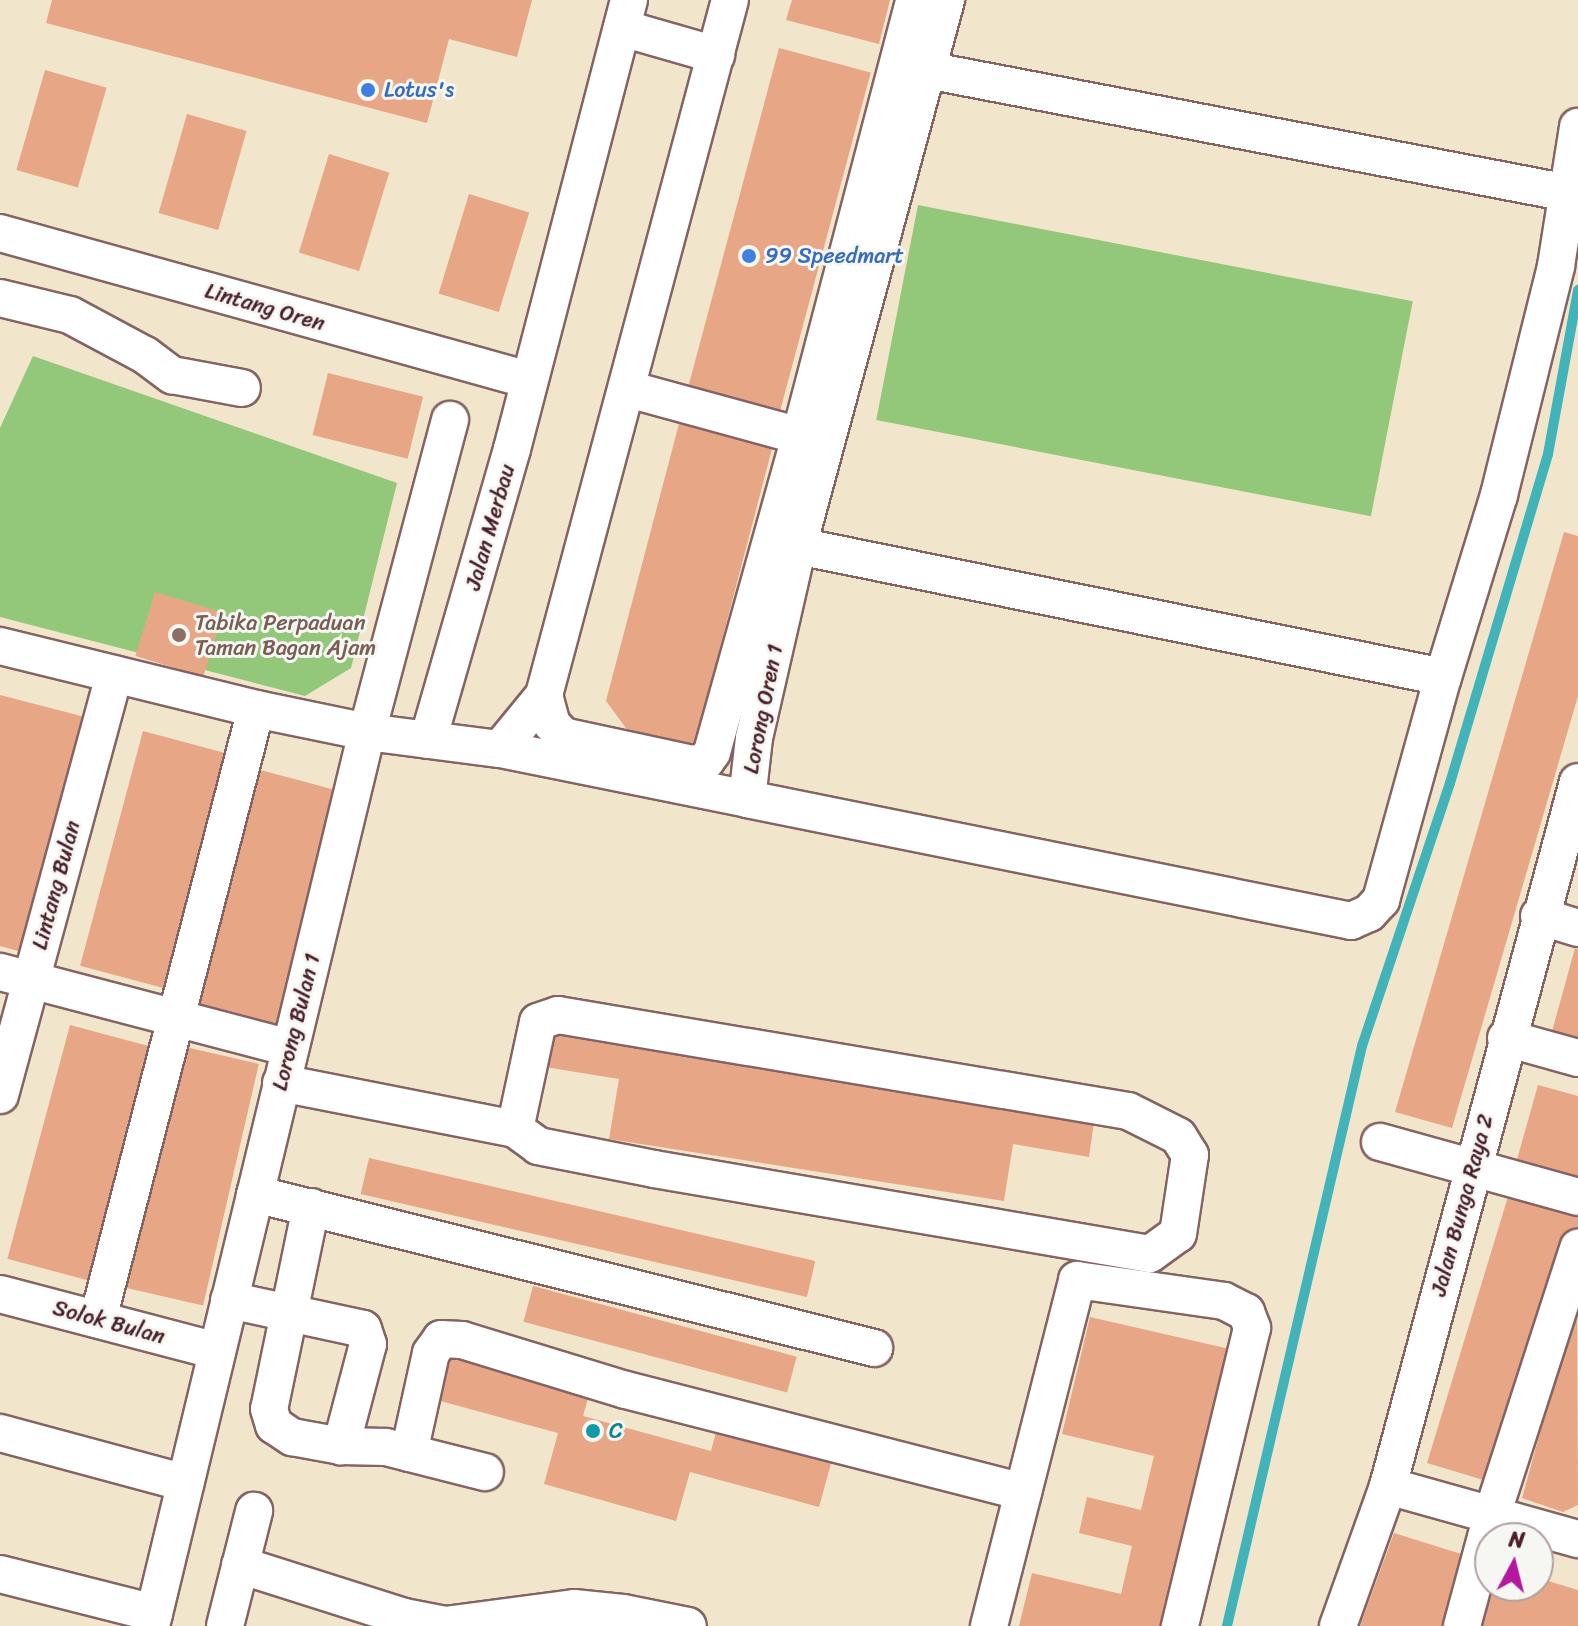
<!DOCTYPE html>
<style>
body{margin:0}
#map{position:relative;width:1578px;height:1626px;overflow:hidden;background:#f1e5cc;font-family:Sriracha,sans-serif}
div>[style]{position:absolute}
.green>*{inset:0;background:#93c87a;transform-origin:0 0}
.stream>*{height:10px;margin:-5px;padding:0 5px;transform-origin:5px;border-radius:5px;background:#42b3b9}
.building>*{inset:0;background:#e7a786;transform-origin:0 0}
.roads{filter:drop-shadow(2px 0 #846463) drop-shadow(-2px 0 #846463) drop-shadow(0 2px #846463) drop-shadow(0 -2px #846463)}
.minor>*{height:36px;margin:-18px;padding:0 18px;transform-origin:18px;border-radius:18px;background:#fff}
.dots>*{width:22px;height:22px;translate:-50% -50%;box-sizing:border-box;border:4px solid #f6f6f2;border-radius:50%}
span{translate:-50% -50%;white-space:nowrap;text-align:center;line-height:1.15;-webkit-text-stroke:6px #f6f6f2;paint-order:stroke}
.shop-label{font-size:22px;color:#366cbe}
.left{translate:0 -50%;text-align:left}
.street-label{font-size:22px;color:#4a1f2b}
.education-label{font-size:22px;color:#785e54}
.culture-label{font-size:22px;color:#0d838f}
.north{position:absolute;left:1474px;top:1522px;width:80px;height:80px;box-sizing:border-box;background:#f6f6f2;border:2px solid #b1a0a2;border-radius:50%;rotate:7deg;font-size:22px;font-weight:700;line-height:32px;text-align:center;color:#4a1f2b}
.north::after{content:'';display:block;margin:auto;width:28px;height:36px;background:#b5179e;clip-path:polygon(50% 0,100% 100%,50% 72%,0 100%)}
</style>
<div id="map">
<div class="green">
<div style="left:918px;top:205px;width:504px;height:219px;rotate:11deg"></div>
<div style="clip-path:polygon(33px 356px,397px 483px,351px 668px,305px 696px,0 617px,0 428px)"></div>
</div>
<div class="stream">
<div style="left:1227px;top:1626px;width:596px;rotate:-76.9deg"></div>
<div style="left:1362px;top:1046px;width:277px;rotate:-71.5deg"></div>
<div style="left:1450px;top:783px;width:343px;rotate:-73.4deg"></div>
<div style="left:1548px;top:454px;width:167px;rotate:-79.6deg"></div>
</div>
<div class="building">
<div style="clip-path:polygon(52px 0,532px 0,517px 57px,449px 39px,427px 123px,46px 23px)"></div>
<div style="clip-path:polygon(792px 0,890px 0,879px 44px,786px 20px)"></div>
<div style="left:779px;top:48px;width:95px;height:352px;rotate:15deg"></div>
<div style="left:45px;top:70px;width:64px;height:104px;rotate:16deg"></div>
<div style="left:187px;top:114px;width:62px;height:103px;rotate:16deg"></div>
<div style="left:329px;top:154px;width:63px;height:103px;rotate:17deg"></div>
<div style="left:469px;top:194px;width:63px;height:104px;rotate:17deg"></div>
<div style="left:328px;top:373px;width:98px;height:64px;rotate:14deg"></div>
<div style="clip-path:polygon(681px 416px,774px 441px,693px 751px,631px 735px,606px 701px)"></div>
<div style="clip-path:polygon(1564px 532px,1578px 536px,1578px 696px,1452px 1128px,1395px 1112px)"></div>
<div style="left:155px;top:592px;width:71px;height:67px;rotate:17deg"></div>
<div style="clip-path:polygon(0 695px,85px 717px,22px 952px,0 946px)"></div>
<div style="left:143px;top:731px;width:91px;height:243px;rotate:15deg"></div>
<div style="left:253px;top:768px;width:92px;height:242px;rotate:15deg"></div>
<div style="clip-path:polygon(1575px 948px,1578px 949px,1578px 1043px,1551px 1035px)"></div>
<div style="left:70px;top:1025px;width:91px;height:242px;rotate:15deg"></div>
<div style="clip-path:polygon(551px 1029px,1095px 1115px,1089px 1157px,1013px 1144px,1004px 1201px,609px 1139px,619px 1079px,545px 1067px)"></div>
<div style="left:177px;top:1045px;width:84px;height:248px;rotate:13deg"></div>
<div style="clip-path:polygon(1538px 1085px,1578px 1096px,1578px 1181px,1516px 1163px)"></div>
<div style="left:369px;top:1158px;width:458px;height:37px;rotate:13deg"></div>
<div style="clip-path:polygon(1510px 1190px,1578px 1211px,1578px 1228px,1500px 1485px,1427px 1463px)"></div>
<div style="left:533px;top:1286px;width:273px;height:37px;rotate:15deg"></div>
<div style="clip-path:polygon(1577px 1299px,1578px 1505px,1563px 1512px,1522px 1498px)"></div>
<div style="clip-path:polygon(1090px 1317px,1234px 1350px,1168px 1626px,1019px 1626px,1032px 1573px,1121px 1594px,1132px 1546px,1079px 1533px,1087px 1497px,1141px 1510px,1154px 1456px,1062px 1434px)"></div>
<div style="clip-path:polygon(447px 1345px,592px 1385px,583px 1416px,711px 1451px,717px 1428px,832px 1460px,819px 1507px,690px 1472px,676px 1521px,544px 1484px,558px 1433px,433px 1399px)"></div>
<div style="clip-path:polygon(1394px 1533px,1490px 1563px,1490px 1586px,1538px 1586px,1538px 1578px,1578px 1590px,1578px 1626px,1360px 1626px)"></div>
</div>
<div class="roads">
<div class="minor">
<div style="left:946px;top:0;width:566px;rotate:105.17deg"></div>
<div style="left:798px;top:546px;width:197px;rotate:102.9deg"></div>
<div style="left:754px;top:738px;width:61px;rotate:96.5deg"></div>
<div style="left:747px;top:799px;width:616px;rotate:11.42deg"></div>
<div style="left:1351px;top:921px;width:20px;rotate:-24deg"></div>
<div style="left:1369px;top:913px;width:18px;rotate:-47deg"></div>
<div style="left:1381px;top:900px;width:231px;rotate:-74.5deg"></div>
<div style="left:1443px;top:677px;width:190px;rotate:-72.9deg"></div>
<div style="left:1499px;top:495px;width:236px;rotate:-76deg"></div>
<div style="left:1556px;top:266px;width:141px;rotate:-81deg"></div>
<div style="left:622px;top:28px;width:98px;rotate:16deg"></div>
<div style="left:927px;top:70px;width:653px;rotate:10.86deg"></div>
<div style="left:0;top:233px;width:549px;rotate:15.53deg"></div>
<div style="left:0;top:298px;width:72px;rotate:13.7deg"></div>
<div style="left:70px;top:315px;width:85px;rotate:28.1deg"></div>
<div style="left:145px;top:355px;width:34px;rotate:37deg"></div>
<div style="left:172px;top:375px;width:71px;rotate:10.5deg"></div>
<div style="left:628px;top:389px;width:178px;rotate:15.3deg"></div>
<div style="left:798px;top:546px;width:658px;rotate:11.48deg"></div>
<div style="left:0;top:646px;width:264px;rotate:13.8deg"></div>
<div style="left:256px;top:709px;width:113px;rotate:11.7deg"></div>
<div style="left:367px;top:732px;width:134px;rotate:7.3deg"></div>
<div style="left:500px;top:749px;width:252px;rotate:11.4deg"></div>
<div style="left:544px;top:695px;width:30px;rotate:75deg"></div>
<div style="left:552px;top:724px;width:16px;rotate:47deg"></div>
<div style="left:563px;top:736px;width:133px;rotate:12.2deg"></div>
<div style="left:693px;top:764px;width:13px;rotate:-13deg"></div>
<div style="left:706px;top:761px;width:11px;rotate:-56deg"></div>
<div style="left:712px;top:752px;width:328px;rotate:-74.4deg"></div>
<div style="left:800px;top:436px;width:451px;rotate:-75.3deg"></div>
<div style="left:428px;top:740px;width:303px;rotate:-73.9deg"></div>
<div style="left:512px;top:449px;width:464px;rotate:-75.4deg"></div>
<div style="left:500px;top:749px;width:70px;rotate:-50.8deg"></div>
<div style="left:544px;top:695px;width:719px;rotate:-75.02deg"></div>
<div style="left:1539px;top:916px;width:41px;rotate:17.1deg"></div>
<div style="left:0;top:972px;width:300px;rotate:14.7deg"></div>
<div style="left:1506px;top:1038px;width:75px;rotate:15.5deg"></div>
<div style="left:281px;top:1083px;width:238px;rotate:11.1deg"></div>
<div style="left:515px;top:1129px;width:29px;rotate:36deg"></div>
<div style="left:538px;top:1146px;width:118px;rotate:11.2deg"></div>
<div style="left:654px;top:1169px;width:503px;rotate:9.72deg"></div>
<div style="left:1150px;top:1254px;width:34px;rotate:-36deg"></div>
<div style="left:1178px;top:1234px;width:80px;rotate:-81.4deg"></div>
<div style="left:1190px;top:1155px;width:22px;rotate:-122deg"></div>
<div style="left:1178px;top:1136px;width:56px;rotate:-153.4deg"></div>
<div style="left:1128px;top:1111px;width:578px;rotate:-170.44deg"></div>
<div style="left:558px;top:1015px;width:21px;rotate:161deg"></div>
<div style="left:538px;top:1022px;width:109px;rotate:102.1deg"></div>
<div style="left:0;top:1095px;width:436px;rotate:-74.8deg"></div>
<div style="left:1380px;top:1142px;width:205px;rotate:15.5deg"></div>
<div style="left:255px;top:1194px;width:638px;rotate:13.97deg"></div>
<div style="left:311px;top:1207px;width:206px;rotate:101.7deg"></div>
<div style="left:269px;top:1409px;width:17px;rotate:73deg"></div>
<div style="left:274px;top:1425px;width:22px;rotate:34deg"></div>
<div style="left:292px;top:1437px;width:50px;rotate:10.4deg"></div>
<div style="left:341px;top:1446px;width:45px;rotate:1.3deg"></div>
<div style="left:386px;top:1447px;width:102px;rotate:14.2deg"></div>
<div style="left:0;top:1294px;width:224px;rotate:14.7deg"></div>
<div style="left:229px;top:1300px;width:137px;rotate:12.2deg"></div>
<div style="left:363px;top:1329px;width:16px;rotate:72deg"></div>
<div style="left:368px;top:1344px;width:106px;rotate:104.8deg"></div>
<div style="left:98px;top:1319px;width:630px;rotate:-75.48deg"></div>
<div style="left:0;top:1433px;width:192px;rotate:15.1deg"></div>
<div style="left:409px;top:1453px;width:102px;rotate:-77.6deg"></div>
<div style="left:431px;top:1353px;width:17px;rotate:-54deg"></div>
<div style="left:441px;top:1339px;width:21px;rotate:3deg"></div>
<div style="left:462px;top:1340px;width:171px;rotate:17deg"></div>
<div style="left:626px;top:1390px;width:410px;rotate:14.4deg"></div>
<div style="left:1388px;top:1486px;width:197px;rotate:15.6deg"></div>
<div style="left:240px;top:1565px;width:172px;rotate:17.6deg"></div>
<div style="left:404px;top:1617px;width:42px;rotate:11deg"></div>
<div style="left:445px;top:1625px;width:130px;rotate:-7.5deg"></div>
<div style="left:574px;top:1608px;width:49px;rotate:5.8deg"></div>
<div style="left:623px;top:1613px;width:66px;rotate:11.3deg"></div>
<div style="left:0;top:1574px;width:159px;rotate:14.2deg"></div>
<div style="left:151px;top:1626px;width:920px;rotate:-76.42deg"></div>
<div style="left:367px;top:732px;width:323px;rotate:-75.1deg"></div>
<div style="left:225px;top:1626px;width:119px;rotate:-75.8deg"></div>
<div style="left:989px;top:1626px;width:357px;rotate:-75.7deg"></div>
<div style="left:1077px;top:1280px;width:148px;rotate:8.1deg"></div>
<div style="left:1224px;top:1301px;width:25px;rotate:27deg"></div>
<div style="left:1246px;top:1312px;width:17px;rotate:69deg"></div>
<div style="left:1252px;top:1328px;width:307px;rotate:103.6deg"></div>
<div style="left:1338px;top:1626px;width:149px;rotate:-70.3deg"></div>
<div style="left:1388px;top:1486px;width:729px;rotate:-74.9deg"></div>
<div style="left:1462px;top:1626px;width:115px;rotate:-74.9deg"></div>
<div style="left:1492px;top:1515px;width:281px;rotate:-72.1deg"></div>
</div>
</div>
<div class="dots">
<div style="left:368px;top:90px;background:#3f7fe0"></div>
<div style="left:749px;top:256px;background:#3f7fe0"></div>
<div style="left:179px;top:635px;background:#8d6e63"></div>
<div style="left:593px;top:1431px;background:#0f9aa8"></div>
</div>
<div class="shop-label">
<span class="left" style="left:384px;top:90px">Lotus's</span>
<span class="left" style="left:765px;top:256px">99 Speedmart</span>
</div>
<div class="street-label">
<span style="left:265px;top:307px;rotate:16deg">Lintang Oren</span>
<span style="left:490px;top:527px;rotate:-74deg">Jalan Merbau</span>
<span style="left:763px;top:709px;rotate:-79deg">Lorong Oren 1</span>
<span style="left:56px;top:885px;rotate:-75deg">Lintang Bulan</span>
<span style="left:296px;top:1022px;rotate:-76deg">Lorong Bulan 1</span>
<span style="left:1462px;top:1205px;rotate:-75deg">Jalan Bunga Raya 2</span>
<span style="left:109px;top:1322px;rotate:15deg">Solok Bulan</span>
</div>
<div class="education-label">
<span class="left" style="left:195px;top:635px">Tabika Perpaduan<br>Taman Bagan Ajam</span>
</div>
<div class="culture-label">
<span class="left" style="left:609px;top:1431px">C</span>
</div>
<div class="north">N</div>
</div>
